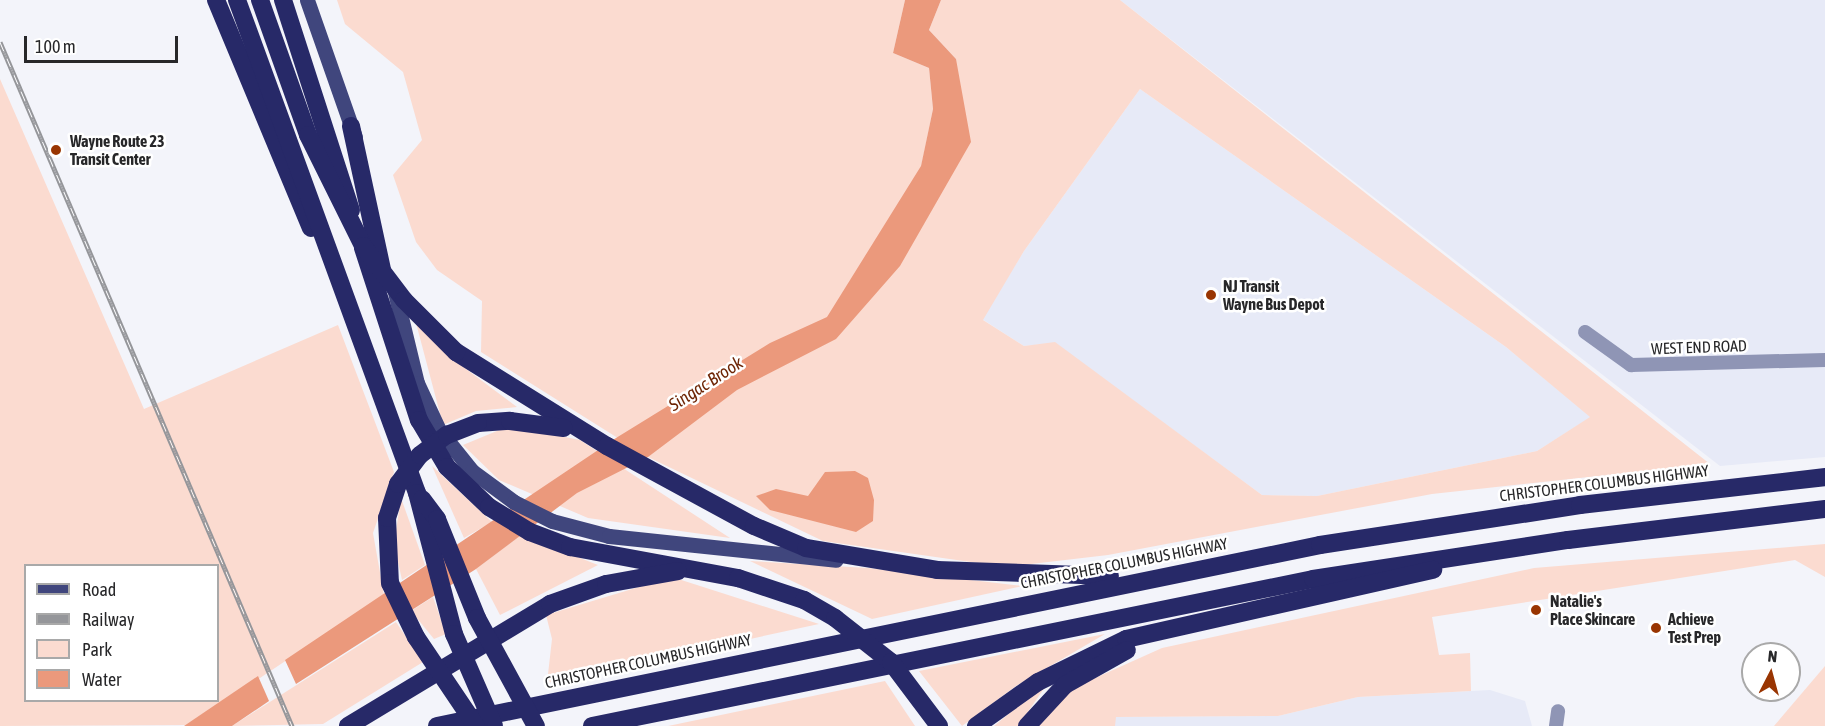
<!DOCTYPE html>
<style>
body{margin:0}
#map{position:relative;width:1825px;height:726px;overflow:hidden;background:#f3f4fa;font-family:"Asap Condensed",sans-serif}
div>[style]{position:absolute}
.built>*{inset:0;background:#e7eaf7}
.green>*{inset:0;background:#fbdbd0}
.water>*{inset:0;background:#eb997c}
.minor>*{height:14px;margin:-7px;padding:0 7px;transform-origin:7px;border-radius:7px;background:#8f95b5}
.major>*{height:15px;margin:-7.5px;padding:0 7.5px;transform-origin:7.5px;border-radius:7.5px;background:#40467d}
.highway>*{height:18px;margin:-9px;padding:0 9px;transform-origin:9px;border-radius:9px;background:#272968}
.rail>*{height:5px;margin-top:-2.5px;transform-origin:0;background:repeating-linear-gradient(90deg,#fff 0 9px,#95969a 0 18px);box-sizing:border-box;border-block:2px solid #95969a}
.highway-bridge>*{height:18px;margin:-9px;padding:0 9px;transform-origin:9px;border-radius:9px;background:#272968}
.dots>*{width:16px;height:16px;translate:-50% -50%;box-sizing:border-box;border:3px solid #fff;border-radius:50%}
span{translate:-50% -50%;white-space:nowrap;text-align:center;line-height:1.15;-webkit-text-stroke:5px #fff;paint-order:stroke}
.poi-label{font-size:16px;color:#272729;font-weight:700}
.left{translate:0 -50%;text-align:left}
.street-label{font-size:16px;color:#272729}
.water-label{font-size:18px;color:#6e2606;font-style:italic}
.legend{position:absolute;left:24px;top:564px;width:195px;height:138px;box-sizing:border-box;background:#fff;border:2px solid #a9a9a9;margin:0;padding:8px 10px;list-style:none;font-size:18px;color:#272729}
.legend li{display:flex;align-items:center;gap:12px;height:30px}
.legend b{width:30px;border:2px solid #a9a9a9}
.north{position:absolute;left:1741px;top:642px;width:60px;height:60px;box-sizing:border-box;background:#fff;border:2px solid #a9a9a9;border-radius:50%;rotate:6deg;font-size:16px;font-weight:700;line-height:24px;text-align:center;color:#272729}
.north::after{content:'';display:block;margin:auto;width:21px;height:27px;background:#993502;clip-path:polygon(50% 0,100% 100%,50% 72%,0 100%)}
.scale{position:absolute;left:24px;top:36px;width:154px;height:27px;box-sizing:border-box;border:3px solid #272729;border-top:0;padding-left:8px;font-size:18px;line-height:21px;white-space:nowrap;color:#272729;-webkit-text-stroke:4px #fff;paint-order:stroke}
</style>
<div id="map">
<div class="built">
<div style="clip-path:polygon(1120px 0,1825px 0,1825px 457px,1720px 466px)"></div>
<div style="clip-path:polygon(1140px 89px,1506px 347px,1591px 417px,1537px 451px,1317px 496px,1262px 495px,1055px 343px,1024px 346px,982px 319px,1024px 251px)"></div>
<div style="clip-path:polygon(1490px 690px,1525px 701px,1532px 726px,1115px 726px,1115px 717px,1278px 716px,1358px 697px)"></div>
</div>
<div class="green">
<div style="clip-path:polygon(evenodd,337px 0,905px 0,893px 53px,929px 68px,933px 109px,901px 264px,956px 59px,929px 30px,941px 0,1120px 0,1710px 464px,1432px 494px,1108px 555px,1006px 567px,823px 541px,648px 457px,481px 352px,482px 301px,437px 270px,416px 242px,393px 175px,422px 140px,403px 72px,345px 24px,337px 0,1140px 89px,1506px 347px,1590px 417px,1537px 451px,1317px 496px,1262px 495px,1055px 342px,1024px 346px,983px 320px,1024px 251px,1140px 89px)"></div>
<div style="clip-path:polygon(evenodd,0 79px,144px 409px,338px 325px,394px 472px,373px 533px,384px 595px,190px 725px,0 726px,0 79px,26px 566px,218px 566px,218px 700px,26px 700px,26px 566px)"></div>
<div style="clip-path:polygon(416px 323px,466px 369px,517px 407px,476px 411px,443px 425px)"></div>
<div style="clip-path:polygon(509px 426px,580px 440px,730px 538px,588px 518px,499px 480px,463px 445px)"></div>
<div style="clip-path:polygon(432px 466px,492px 522px,464px 538px)"></div>
<div style="clip-path:polygon(401px 498px,425px 565px,402px 580px,394px 544px)"></div>
<div style="clip-path:polygon(521px 535px,598px 565px,500px 615px,476px 569px)"></div>
<div style="clip-path:polygon(1825px 544px,1825px 577px,1795px 560px,1432px 617px,1439px 655px,1470px 653px,1471px 691px,1358px 697px,1278px 716px,1116px 717px,1115px 726px,1037px 726px,1064px 692px,1162px 648px,1534px 568px)"></div>
<div style="clip-path:polygon(750px 561px,868px 568px,1023px 586px,872px 619px)"></div>
<div style="clip-path:polygon(672px 577px,819px 624px,547px 683px,552px 639px,546px 615px)"></div>
<div style="clip-path:polygon(433px 597px,446px 634px,434px 639px,411px 611px)"></div>
<div style="clip-path:polygon(396px 622px,423px 662px,323px 724px,232px 726px)"></div>
<div style="clip-path:polygon(1105px 634px,1016px 686px,962px 726px,919px 671px)"></div>
<div style="clip-path:polygon(1825px 666px,1825px 726px,1774px 726px)"></div>
<div style="clip-path:polygon(1050px 680px,1018px 726px,994px 726px)"></div>
<div style="clip-path:polygon(885px 681px,915px 726px,668px 726px)"></div>
</div>
<div class="water">
<div style="clip-path:polygon(905px 0,941px 0,929px 30px,956px 59px,971px 142px,900px 266px,836px 339px,737px 390px,648px 457px,577px 493px,476px 569px,296px 684px,285px 660px,616px 438px,770px 343px,827px 317px,921px 166px,933px 109px,929px 68px,893px 53px)"></div>
<div style="clip-path:polygon(855px 471px,868px 478px,874px 500px,873px 521px,856px 532px,770px 510px,756px 496px,776px 489px,808px 496px,825px 472px)"></div>
<div style="clip-path:polygon(258px 676px,269px 701px,232px 726px,184px 726px)"></div>
</div>
<div class="minor">
<div style="left:1585px;top:332px;width:57px;rotate:35.7deg"></div>
<div style="left:1631px;top:365px;width:194px;rotate:-1.5deg"></div>
<div style="left:1556px;top:726px;width:15px;rotate:-82deg"></div>
</div>
<div class="major">
<div style="left:307px;top:0;width:145px;rotate:70.7deg"></div>
<div style="left:394px;top:288px;width:98px;rotate:76.4deg"></div>
<div style="left:417px;top:383px;width:52px;rotate:64.9deg"></div>
<div style="left:439px;top:430px;width:53px;rotate:51.2deg"></div>
<div style="left:472px;top:471px;width:52px;rotate:36.4deg"></div>
<div style="left:514px;top:502px;width:42px;rotate:26.6deg"></div>
<div style="left:552px;top:521px;width:59px;rotate:14.7deg"></div>
<div style="left:609px;top:536px;width:228px;rotate:6deg"></div>
</div>
<div class="highway">
<div style="left:216px;top:0;width:247px;rotate:67.4deg"></div>
<div style="left:237px;top:0;width:525px;rotate:69.94deg"></div>
<div style="left:417px;top:493px;width:146px;rotate:75.3deg"></div>
<div style="left:260px;top:0;width:143px;rotate:70.4deg"></div>
<div style="left:283px;top:0;width:221px;rotate:72.1deg"></div>
<div style="left:351px;top:126px;width:151px;rotate:77.8deg"></div>
<div style="left:363px;top:248px;width:181px;rotate:72deg"></div>
<div style="left:419px;top:420px;width:55px;rotate:59.2deg"></div>
<div style="left:447px;top:467px;width:58px;rotate:43.6deg"></div>
<div style="left:489px;top:507px;width:48px;rotate:31.4deg"></div>
<div style="left:530px;top:532px;width:43px;rotate:20.6deg"></div>
<div style="left:570px;top:547px;width:171px;rotate:10.5deg"></div>
<div style="left:738px;top:578px;width:70px;rotate:18.4deg"></div>
<div style="left:804px;top:600px;width:36px;rotate:30deg"></div>
<div style="left:456px;top:352px;width:178px;rotate:31.9deg"></div>
<div style="left:607px;top:446px;width:167px;rotate:28.6deg"></div>
<div style="left:754px;top:526px;width:56px;rotate:22.9deg"></div>
<div style="left:806px;top:548px;width:133px;rotate:9.5deg"></div>
<div style="left:937px;top:570px;width:173px;rotate:2deg"></div>
<div style="left:478px;top:423px;width:32px;rotate:-4deg"></div>
<div style="left:510px;top:421px;width:54px;rotate:7.4deg"></div>
<div style="left:422px;top:499px;width:25px;rotate:53deg"></div>
<div style="left:437px;top:519px;width:107px;rotate:68deg"></div>
<div style="left:387px;top:518px;width:65px;rotate:87.4deg"></div>
<div style="left:390px;top:583px;width:60px;rotate:64.3deg"></div>
<div style="left:348px;top:726px;width:236px;rotate:-31.1deg"></div>
<div style="left:550px;top:604px;width:59px;rotate:-19.7deg"></div>
<div style="left:606px;top:584px;width:73px;rotate:-10.2deg"></div>
<div style="left:437px;top:726px;width:901px;rotate:-11.58deg"></div>
<div style="left:1320px;top:545px;width:263px;rotate:-8.7deg"></div>
<div style="left:1580px;top:505px;width:247px;rotate:-6.5deg"></div>
<div style="left:592px;top:726px;width:736px;rotate:-11.52deg"></div>
<div style="left:1313px;top:579px;width:258px;rotate:-8.7deg"></div>
<div style="left:1568px;top:540px;width:259px;rotate:-6.9deg"></div>
<div style="left:976px;top:726px;width:76px;rotate:-35.4deg"></div>
<div style="left:1038px;top:682px;width:98px;rotate:-26deg"></div>
<div style="left:1126px;top:639px;width:315px;rotate:-12.7deg"></div>
<div style="left:1027px;top:726px;width:56px;rotate:-47.2deg"></div>
<div style="left:1065px;top:685px;width:71px;rotate:-29.4deg"></div>
</div>
<div class="rail">
<div style="left:0;top:42px;width:744px;rotate:66.88deg"></div>
</div>
<div class="highway-bridge">
<div style="left:308px;top:135px;width:124px;rotate:63.6deg"></div>
<div style="left:363px;top:246px;width:68px;rotate:52.8deg"></div>
<div style="left:404px;top:300px;width:74px;rotate:45deg"></div>
<div style="left:387px;top:518px;width:36px;rotate:-72deg"></div>
<div style="left:398px;top:484px;width:36px;rotate:-53deg"></div>
<div style="left:420px;top:455px;width:34px;rotate:-37deg"></div>
<div style="left:447px;top:435px;width:33px;rotate:-21deg"></div>
<div style="left:477px;top:618px;width:123px;rotate:61.4deg"></div>
<div style="left:835px;top:618px;width:71px;rotate:38.2deg"></div>
<div style="left:891px;top:662px;width:80px;rotate:53.1deg"></div>
<div style="left:454px;top:634px;width:100px;rotate:66.5deg"></div>
<div style="left:416px;top:637px;width:107px;rotate:56deg"></div>
</div>
<div class="dots">
<div style="left:56px;top:150px;background:#993502"></div>
<div style="left:1211px;top:295px;background:#993502"></div>
<div style="left:1536px;top:610px;background:#993502"></div>
<div style="left:1656px;top:628px;background:#993502"></div>
</div>
<div class="poi-label">
<span class="left" style="left:70px;top:150px">Wayne Route 23<br>Transit Center</span>
<span class="left" style="left:1223px;top:295px">NJ Transit<br>Wayne Bus Depot</span>
<span class="left" style="left:1550px;top:610px">Natalie's<br>Place Skincare</span>
<span class="left" style="left:1668px;top:628px">Achieve<br>Test Prep</span>
</div>
<div class="street-label">
<span style="left:1699px;top:347px;rotate:-2deg">WEST END ROAD</span>
<span style="left:1604px;top:483px;rotate:-7deg">CHRISTOPHER COLUMBUS HIGHWAY</span>
<span style="left:1124px;top:563px;rotate:-11deg">CHRISTOPHER COLUMBUS HIGHWAY</span>
<span style="left:648px;top:661px;rotate:-12deg">CHRISTOPHER COLUMBUS HIGHWAY</span>
</div>
<div class="water-label">
<span style="left:706px;top:384px;rotate:-33deg">Singac Brook</span>
</div>
<ul class="legend">
<li><b style="height:8px;background:#40467d"></b>Road</li>
<li><b style="height:8px;background:#95969a"></b>Railway</li>
<li><b style="height:16px;background:#fbdbd0"></b>Park</li>
<li><b style="height:16px;background:#eb997c"></b>Water</li>
</ul>
<div class="north">N</div>
<div class="scale">100 m</div>
</div>
